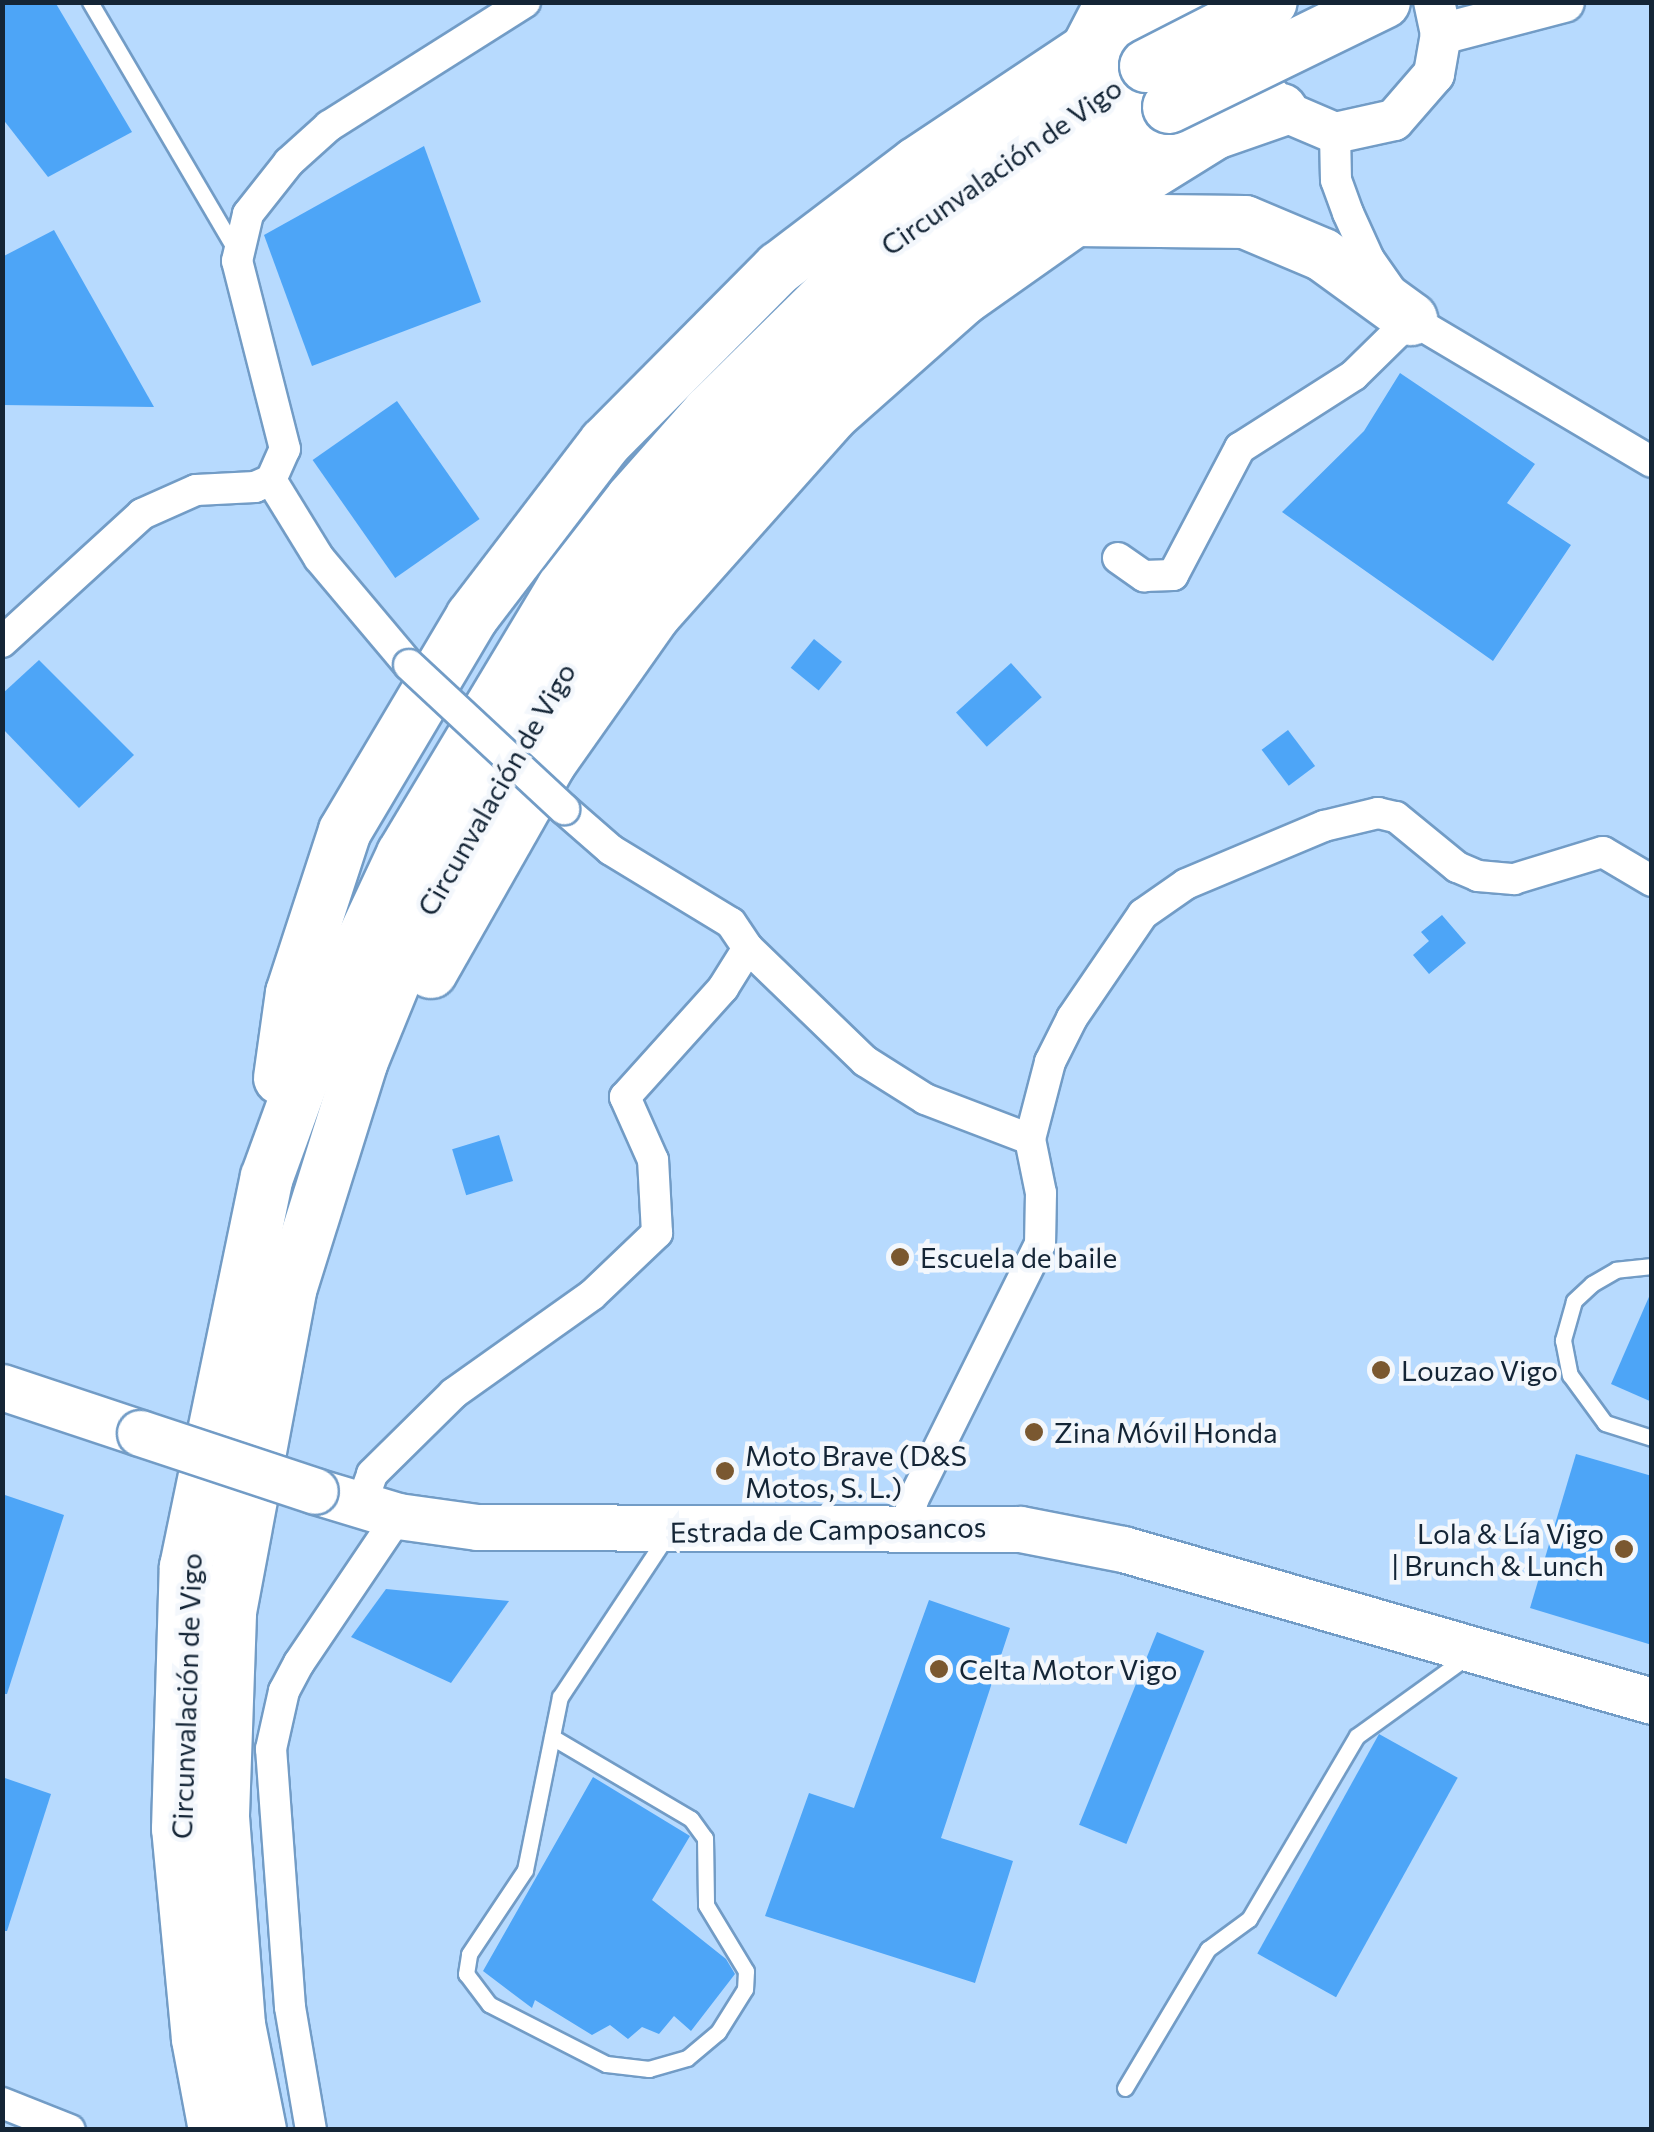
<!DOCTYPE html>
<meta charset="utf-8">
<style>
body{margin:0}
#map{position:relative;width:1654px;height:2132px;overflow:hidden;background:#b7dafe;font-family:Commissioner,sans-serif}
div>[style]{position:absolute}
.building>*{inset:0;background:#4da5f7;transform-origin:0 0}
.roads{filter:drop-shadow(2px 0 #729cc6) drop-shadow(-2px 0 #729cc6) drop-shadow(0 2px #729cc6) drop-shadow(0 -2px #729cc6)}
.lane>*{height:15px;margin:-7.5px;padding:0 7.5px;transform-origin:7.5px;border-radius:7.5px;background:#fff}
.street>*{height:30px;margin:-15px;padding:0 15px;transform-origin:15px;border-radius:15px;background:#fff}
.secondary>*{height:40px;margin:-20px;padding:0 20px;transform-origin:20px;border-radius:20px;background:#fff}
.primary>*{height:45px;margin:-22.5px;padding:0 22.5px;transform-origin:22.5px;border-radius:22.5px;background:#fff}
.highway>*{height:52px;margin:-26px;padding:0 26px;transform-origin:26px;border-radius:26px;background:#fff}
.bridges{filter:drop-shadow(2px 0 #729cc6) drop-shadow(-2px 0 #729cc6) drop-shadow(0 2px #729cc6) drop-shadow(0 -2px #729cc6)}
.street-bridge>*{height:30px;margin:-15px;padding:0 15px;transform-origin:15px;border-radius:15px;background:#fff}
.primary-bridge>*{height:45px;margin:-22.5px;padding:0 22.5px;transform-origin:22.5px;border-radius:22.5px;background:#fff}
.highway-bridge>*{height:52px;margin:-26px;padding:0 26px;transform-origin:26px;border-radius:26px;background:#fff}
.dots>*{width:28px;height:28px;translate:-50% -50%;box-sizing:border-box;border:5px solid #f3f7fc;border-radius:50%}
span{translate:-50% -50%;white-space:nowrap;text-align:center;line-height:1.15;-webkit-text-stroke:9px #f3f7fc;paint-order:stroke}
.street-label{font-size:28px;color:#142536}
.poi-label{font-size:28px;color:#142536}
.left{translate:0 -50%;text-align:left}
.right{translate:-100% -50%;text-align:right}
.frame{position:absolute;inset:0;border:5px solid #142536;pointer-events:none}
</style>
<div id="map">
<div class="building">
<div style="clip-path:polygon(2px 2px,55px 2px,132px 132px,48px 177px,2px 118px)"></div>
<div style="clip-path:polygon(424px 146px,481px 302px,312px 366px,264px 235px)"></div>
<div style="clip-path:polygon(54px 230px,154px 407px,2px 405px,2px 257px)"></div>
<div style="clip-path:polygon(1400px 373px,1535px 464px,1507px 503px,1571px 545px,1493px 661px,1282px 512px,1364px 431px)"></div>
<div style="left:397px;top:401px;width:144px;height:103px;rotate:55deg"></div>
<div style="left:814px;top:639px;width:36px;height:37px;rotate:39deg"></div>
<div style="clip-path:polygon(39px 660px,134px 755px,79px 808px,2px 728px,2px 694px)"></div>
<div style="left:1011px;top:663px;width:46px;height:74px;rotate:48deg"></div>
<div style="left:1288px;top:730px;width:45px;height:33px;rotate:53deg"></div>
<div style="clip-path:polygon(1442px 915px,1466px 943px,1429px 974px,1413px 955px,1429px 941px,1421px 932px)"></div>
<div style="left:499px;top:1135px;width:48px;height:49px;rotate:73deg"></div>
<div style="clip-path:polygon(1652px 1290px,1652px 1402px,1611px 1384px)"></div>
<div style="clip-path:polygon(1576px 1454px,1652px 1476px,1652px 1645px,1530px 1608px)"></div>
<div style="clip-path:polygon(2px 1494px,64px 1515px,7px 1694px,2px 1694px)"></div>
<div style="clip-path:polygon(386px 1589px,509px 1601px,451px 1683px,351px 1637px)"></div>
<div style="clip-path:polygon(929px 1600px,1010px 1628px,941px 1838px,1013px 1861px,975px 1983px,765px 1916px,809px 1793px,854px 1808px)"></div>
<div style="left:1157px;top:1632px;width:51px;height:208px;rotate:22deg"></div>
<div style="left:1379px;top:1734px;width:90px;height:251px;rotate:29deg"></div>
<div style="clip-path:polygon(2px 1777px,51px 1794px,7px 1931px,2px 1931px)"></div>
<div style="clip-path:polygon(593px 1777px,690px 1836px,652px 1900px,726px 1959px,735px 1974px,691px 2031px,674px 2016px,659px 2034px,642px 2027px,628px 2039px,610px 2025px,592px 2035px,535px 2000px,532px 2008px,483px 1971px)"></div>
</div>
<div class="roads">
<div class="lane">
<div style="left:90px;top:2px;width:291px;rotate:59.6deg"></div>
<div style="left:1652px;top:1266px;width:36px;rotate:174deg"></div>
<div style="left:1616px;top:1270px;width:28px;rotate:150deg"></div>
<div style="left:1592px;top:1284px;width:25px;rotate:137deg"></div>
<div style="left:1574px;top:1301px;width:41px;rotate:105.8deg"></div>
<div style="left:1563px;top:1340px;width:36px;rotate:79deg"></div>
<div style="left:1570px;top:1375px;width:59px;rotate:53.9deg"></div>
<div style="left:1605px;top:1423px;width:49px;rotate:17.7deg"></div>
<div style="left:552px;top:1737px;width:161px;rotate:30.5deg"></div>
<div style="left:691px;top:1819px;width:24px;rotate:54deg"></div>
<div style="left:705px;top:1838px;width:67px;rotate:89.1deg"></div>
<div style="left:706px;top:1905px;width:77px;rotate:58.8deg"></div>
<div style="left:746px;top:1971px;width:18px;rotate:93deg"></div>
<div style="left:745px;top:1989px;width:51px;rotate:122.1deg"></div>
<div style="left:718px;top:2032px;width:40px;rotate:140deg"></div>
<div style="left:687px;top:2058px;width:40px;rotate:164deg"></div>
<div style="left:649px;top:2069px;width:43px;rotate:-173.4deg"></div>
<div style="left:606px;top:2064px;width:131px;rotate:-152.9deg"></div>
<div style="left:489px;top:2004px;width:38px;rotate:-127deg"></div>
<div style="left:466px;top:1974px;width:20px;rotate:-81deg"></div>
<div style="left:469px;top:1954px;width:101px;rotate:-56.3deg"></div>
<div style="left:525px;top:1870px;width:177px;rotate:-78.6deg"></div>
<div style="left:560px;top:1697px;width:196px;rotate:-56.5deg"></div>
<div style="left:1125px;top:2088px;width:162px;rotate:-59.2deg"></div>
<div style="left:1208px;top:1949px;width:51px;rotate:-36.2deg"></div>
<div style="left:1249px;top:1919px;width:212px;rotate:-59.5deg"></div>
<div style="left:1357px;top:1736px;width:137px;rotate:-35.8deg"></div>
</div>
<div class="street">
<div style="left:1335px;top:133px;width:47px;rotate:88.8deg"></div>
<div style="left:1336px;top:180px;width:35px;rotate:70deg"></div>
<div style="left:1348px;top:213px;width:51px;rotate:65.5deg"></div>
<div style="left:1369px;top:259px;width:73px;rotate:55deg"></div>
<div style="left:1411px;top:319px;width:280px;rotate:30.7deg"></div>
<div style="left:271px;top:480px;width:92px;rotate:58.4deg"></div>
<div style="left:319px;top:558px;width:140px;rotate:49.9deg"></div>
<div style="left:1118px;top:558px;width:32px;rotate:35deg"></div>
<div style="left:1144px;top:576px;width:29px;rotate:-2deg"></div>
<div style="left:1173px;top:575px;width:144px;rotate:-62.2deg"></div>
<div style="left:1240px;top:448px;width:135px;rotate:-32.6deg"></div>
<div style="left:1354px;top:375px;width:80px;rotate:-44.5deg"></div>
<div style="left:2px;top:642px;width:190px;rotate:-42.4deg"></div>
<div style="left:142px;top:514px;width:59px;rotate:-24deg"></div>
<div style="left:196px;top:490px;width:59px;rotate:-2.9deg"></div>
<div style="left:255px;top:487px;width:17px;rotate:-24deg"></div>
<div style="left:271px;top:480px;width:34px;rotate:-66deg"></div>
<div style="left:285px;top:449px;width:194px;rotate:-104.3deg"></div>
<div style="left:237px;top:261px;width:48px;rotate:-76.8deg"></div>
<div style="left:248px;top:214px;width:66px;rotate:-51.7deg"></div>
<div style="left:289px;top:162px;width:54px;rotate:-42deg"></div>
<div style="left:329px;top:126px;width:232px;rotate:-32.3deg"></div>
<div style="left:564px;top:809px;width:62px;rotate:41.1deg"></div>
<div style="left:611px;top:850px;width:140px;rotate:31.3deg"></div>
<div style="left:731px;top:923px;width:30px;rotate:56deg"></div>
<div style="left:748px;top:948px;width:163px;rotate:44deg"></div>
<div style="left:865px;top:1061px;width:71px;rotate:32.3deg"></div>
<div style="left:925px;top:1099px;width:112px;rotate:20.9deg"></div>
<div style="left:1030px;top:1139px;width:55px;rotate:78.5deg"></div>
<div style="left:1041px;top:1193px;width:51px;rotate:91.1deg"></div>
<div style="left:1040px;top:1244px;width:286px;rotate:116.4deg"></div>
<div style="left:913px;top:1500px;width:25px;rotate:104deg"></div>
<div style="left:1030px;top:1139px;width:80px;rotate:-75.4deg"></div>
<div style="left:1050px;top:1062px;width:49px;rotate:-63.4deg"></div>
<div style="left:1072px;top:1018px;width:126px;rotate:-55.7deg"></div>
<div style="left:1143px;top:914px;width:52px;rotate:-34.9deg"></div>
<div style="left:1186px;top:884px;width:150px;rotate:-22.8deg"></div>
<div style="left:1324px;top:826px;width:56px;rotate:-13.5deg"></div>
<div style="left:1378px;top:813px;width:18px;rotate:13deg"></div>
<div style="left:1396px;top:817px;width:79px;rotate:39.3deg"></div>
<div style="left:1457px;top:867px;width:23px;rotate:23deg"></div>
<div style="left:1478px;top:876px;width:36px;rotate:5deg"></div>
<div style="left:1514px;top:879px;width:93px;rotate:-16.9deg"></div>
<div style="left:1603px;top:852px;width:57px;rotate:30.6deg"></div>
<div style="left:361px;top:1505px;width:33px;rotate:-70deg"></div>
<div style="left:372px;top:1474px;width:115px;rotate:-44.6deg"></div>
<div style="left:454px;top:1393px;width:169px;rotate:-35.4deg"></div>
<div style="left:592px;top:1295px;width:90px;rotate:-43.6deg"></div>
<div style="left:657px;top:1233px;width:73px;rotate:-93.1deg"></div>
<div style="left:653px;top:1160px;width:69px;rotate:-114deg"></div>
<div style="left:625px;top:1097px;width:147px;rotate:-48deg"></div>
<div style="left:723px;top:988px;width:47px;rotate:-58deg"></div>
<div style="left:2px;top:2103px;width:73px;rotate:21.7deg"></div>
<div style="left:311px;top:2130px;width:125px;rotate:-99.7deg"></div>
<div style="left:290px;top:2007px;width:259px;rotate:-94.2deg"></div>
<div style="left:271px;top:1749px;width:59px;rotate:-77.4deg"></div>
<div style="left:284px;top:1691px;width:32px;rotate:-62deg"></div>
<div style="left:299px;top:1663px;width:177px;rotate:-56deg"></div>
</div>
<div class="secondary">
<div style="left:1441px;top:34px;width:127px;rotate:-14.6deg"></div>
<div style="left:1262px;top:87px;width:30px;rotate:50deg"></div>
<div style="left:1281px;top:110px;width:59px;rotate:23.1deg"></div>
<div style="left:1335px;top:133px;width:60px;rotate:-12.4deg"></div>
<div style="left:1394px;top:120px;width:61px;rotate:-49deg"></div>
<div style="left:1434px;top:74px;width:41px;rotate:-80.1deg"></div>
<div style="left:1441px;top:34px;width:33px;rotate:-102deg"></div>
</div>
<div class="primary">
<div style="left:2px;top:1387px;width:145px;rotate:18.4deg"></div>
<div style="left:315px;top:1491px;width:87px;rotate:16.8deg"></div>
<div style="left:398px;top:1516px;width:80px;rotate:7.9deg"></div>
<div style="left:477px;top:1527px;width:543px;rotate:0.21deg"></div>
<div style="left:1020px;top:1529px;width:105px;rotate:11deg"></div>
<div style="left:1123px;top:1549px;width:550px;rotate:16.03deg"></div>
</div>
<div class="highway">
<div style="left:1087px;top:50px;width:129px;rotate:-21.8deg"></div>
<div style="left:1075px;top:220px;width:170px;rotate:0.7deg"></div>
<div style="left:1245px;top:222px;width:85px;rotate:22.9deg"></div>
<div style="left:1323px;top:255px;width:109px;rotate:36deg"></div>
<div style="left:431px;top:972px;width:239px;rotate:-60.4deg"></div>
<div style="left:549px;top:764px;width:184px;rotate:-54.8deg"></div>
<div style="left:655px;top:614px;width:266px;rotate:-48.3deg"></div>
<div style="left:832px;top:415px;width:175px;rotate:-41.5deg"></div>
<div style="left:963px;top:299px;width:137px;rotate:-35.2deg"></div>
<div style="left:1075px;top:220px;width:165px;rotate:-31.9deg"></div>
<div style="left:1215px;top:133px;width:70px;rotate:-19.2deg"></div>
<div style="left:280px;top:1078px;width:86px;rotate:-82deg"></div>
<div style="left:292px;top:993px;width:170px;rotate:-71.9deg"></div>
<div style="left:345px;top:831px;width:249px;rotate:-59.3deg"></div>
<div style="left:472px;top:617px;width:219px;rotate:-52.6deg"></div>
<div style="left:605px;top:443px;width:247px;rotate:-45.2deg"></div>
<div style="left:779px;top:268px;width:172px;rotate:-37.2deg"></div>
<div style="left:916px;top:164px;width:206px;rotate:-33.7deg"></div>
<div style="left:1087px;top:50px;width:54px;rotate:-62.5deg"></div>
<div style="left:215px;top:2130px;width:93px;rotate:-100.6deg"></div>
<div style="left:198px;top:2039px;width:211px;rotate:-95.4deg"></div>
<div style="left:178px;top:1829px;width:262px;rotate:-88.3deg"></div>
<div style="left:186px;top:1567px;width:398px;rotate:-78.3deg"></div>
<div style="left:267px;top:1177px;width:158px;rotate:-70deg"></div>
<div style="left:321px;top:1029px;width:193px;rotate:-64.9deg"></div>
<div style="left:403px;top:854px;width:310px;rotate:-59deg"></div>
<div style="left:563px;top:588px;width:113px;rotate:-52.2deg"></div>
<div style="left:632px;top:499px;width:116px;rotate:-48.5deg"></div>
<div style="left:709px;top:412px;width:192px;rotate:-44.6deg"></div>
<div style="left:846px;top:277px;width:208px;rotate:-37.4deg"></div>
<div style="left:1011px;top:151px;width:160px;rotate:-32.2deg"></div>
<div style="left:260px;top:2130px;width:107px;rotate:-101.3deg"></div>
<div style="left:239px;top:2025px;width:211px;rotate:-94.4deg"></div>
<div style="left:223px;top:1815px;width:203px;rotate:-88deg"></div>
<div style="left:230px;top:1612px;width:331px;rotate:-79.4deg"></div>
<div style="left:291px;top:1287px;width:235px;rotate:-72.6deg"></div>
<div style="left:361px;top:1063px;width:193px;rotate:-67.8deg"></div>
<div style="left:434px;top:884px;width:269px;rotate:-58.7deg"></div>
<div style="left:574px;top:654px;width:134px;rotate:-53.8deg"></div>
<div style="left:653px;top:546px;width:146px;rotate:-48.9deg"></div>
<div style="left:749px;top:436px;width:247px;rotate:-42.9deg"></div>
<div style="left:930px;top:268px;width:190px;rotate:-36deg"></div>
<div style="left:1084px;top:156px;width:98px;rotate:-30deg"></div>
</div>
</div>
<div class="bridges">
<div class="street-bridge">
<div style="left:409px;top:665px;width:212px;rotate:42.9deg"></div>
</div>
<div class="primary-bridge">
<div style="left:140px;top:1433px;width:184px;rotate:18.3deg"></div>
</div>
<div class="highway-bridge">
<div style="left:1146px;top:66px;width:140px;rotate:-27.1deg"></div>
<div style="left:1169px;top:107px;width:239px;rotate:-26deg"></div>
</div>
</div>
<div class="dots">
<div style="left:900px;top:1257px;background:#7a5830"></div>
<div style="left:1381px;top:1370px;background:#7a5830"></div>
<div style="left:1034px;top:1432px;background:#7a5830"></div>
<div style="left:725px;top:1471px;background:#7a5830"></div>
<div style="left:1624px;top:1549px;background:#7a5830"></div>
<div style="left:939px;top:1669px;background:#7a5830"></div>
</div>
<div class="street-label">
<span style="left:1001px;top:166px;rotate:-35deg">Circunvalación de Vigo</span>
<span style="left:496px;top:789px;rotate:-60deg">Circunvalación de Vigo</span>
<span style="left:828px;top:1529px;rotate:-1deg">Estrada de Camposancos</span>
<span style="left:186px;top:1696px;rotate:-88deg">Circunvalación de Vigo</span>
</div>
<div class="poi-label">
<span class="left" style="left:920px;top:1257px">Escuela de baile</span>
<span class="left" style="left:1401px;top:1370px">Louzao Vigo</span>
<span class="left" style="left:1054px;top:1432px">Zina Móvil Honda</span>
<span class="left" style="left:745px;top:1471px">Moto Brave (D&amp;S<br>Motos, S. L.)</span>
<span class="right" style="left:1604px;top:1549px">Lola &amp; Lía Vigo<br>| Brunch &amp; Lunch</span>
<span class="left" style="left:959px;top:1669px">Celta Motor Vigo</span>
</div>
<div class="frame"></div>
</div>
